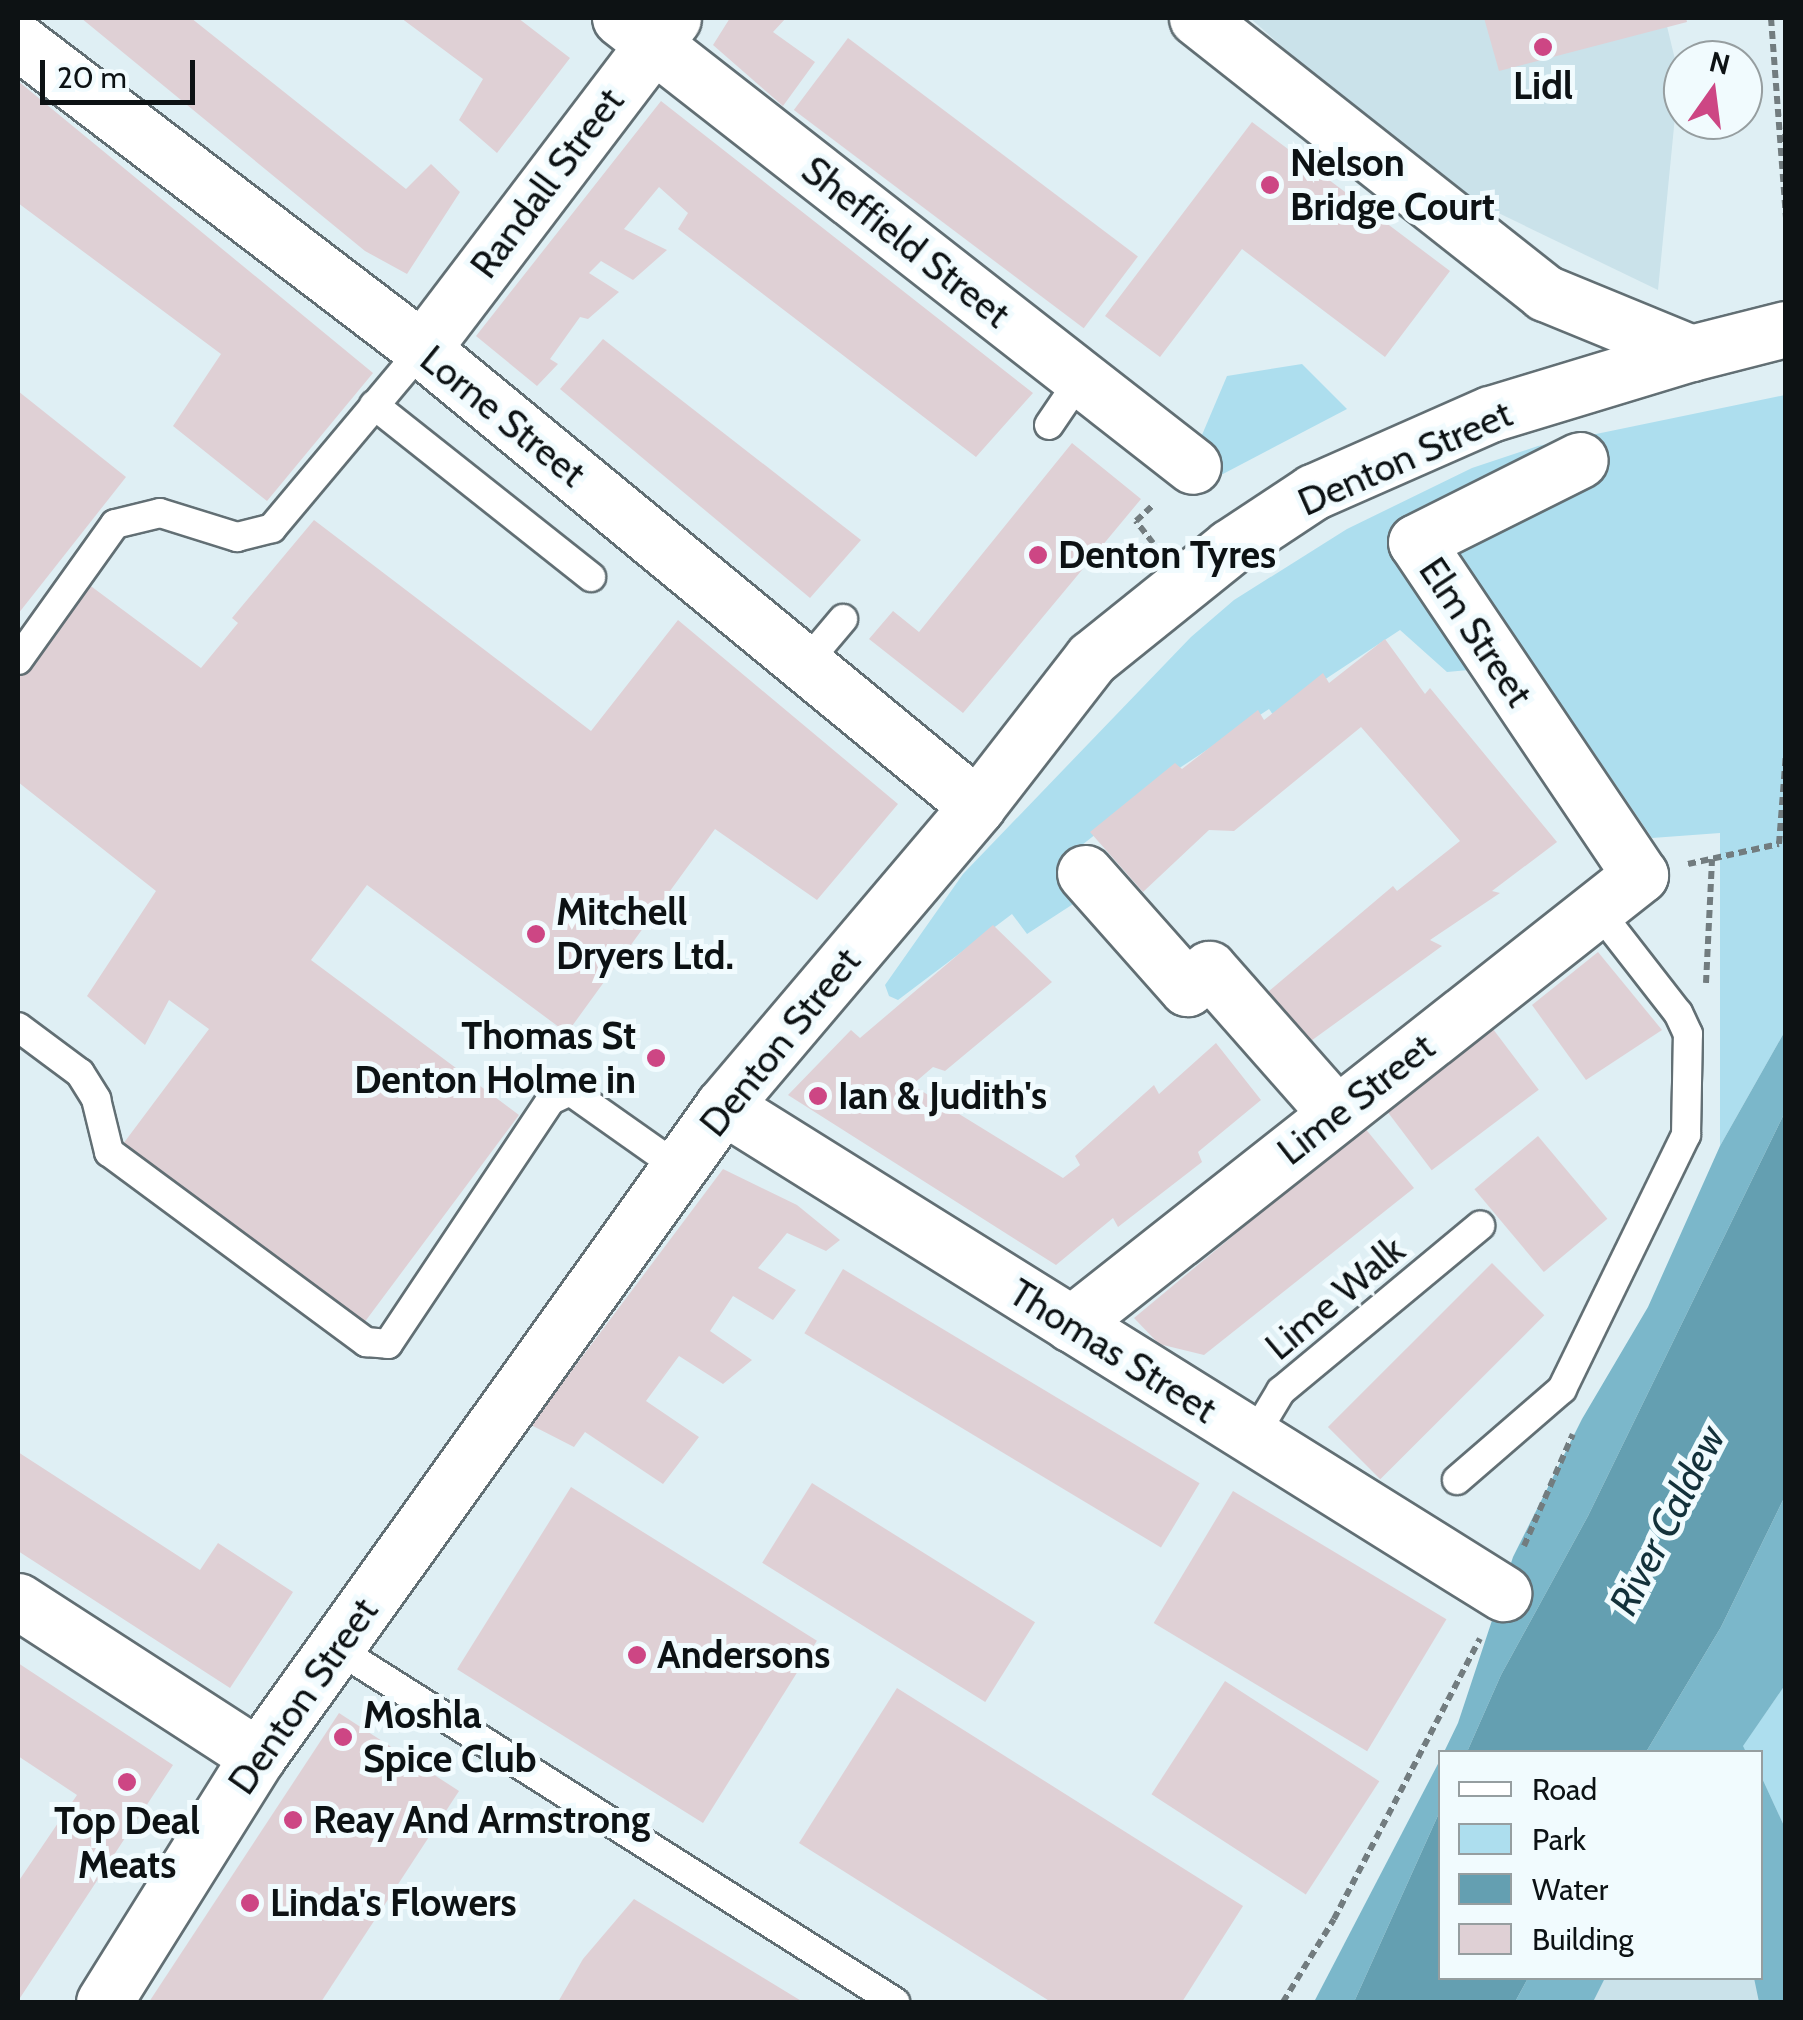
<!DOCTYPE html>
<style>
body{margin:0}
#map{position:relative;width:1803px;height:2020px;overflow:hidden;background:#dfeff4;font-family:Cabin,sans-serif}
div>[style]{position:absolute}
.built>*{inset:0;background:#cae2ea}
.green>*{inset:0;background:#addeee}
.forest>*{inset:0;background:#7bb7ca}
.water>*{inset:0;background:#649fb1}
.building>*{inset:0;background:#dfd0d5;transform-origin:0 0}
.path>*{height:6px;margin-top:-3px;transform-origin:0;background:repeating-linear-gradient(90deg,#727c7f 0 8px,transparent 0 13px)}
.roads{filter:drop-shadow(2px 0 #626f74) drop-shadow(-2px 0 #626f74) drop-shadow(0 2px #626f74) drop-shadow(0 -2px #626f74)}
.service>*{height:28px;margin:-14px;padding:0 14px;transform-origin:14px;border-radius:14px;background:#fff}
.minor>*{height:55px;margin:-27.5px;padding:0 27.5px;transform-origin:27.5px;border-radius:27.5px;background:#fff}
.tertiary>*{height:55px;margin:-27.5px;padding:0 27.5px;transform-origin:27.5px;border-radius:27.5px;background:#fff}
.dots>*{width:28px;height:28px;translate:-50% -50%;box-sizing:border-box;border:5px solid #f1fbfe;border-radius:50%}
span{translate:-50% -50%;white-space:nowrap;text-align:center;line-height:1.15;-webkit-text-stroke:10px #f1fbfe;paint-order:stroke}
.poi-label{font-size:38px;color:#0d1214;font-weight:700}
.left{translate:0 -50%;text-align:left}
.right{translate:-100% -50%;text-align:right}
.street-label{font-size:38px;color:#0d1214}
.water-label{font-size:40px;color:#13313a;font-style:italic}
.frame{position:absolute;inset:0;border:20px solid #0d1214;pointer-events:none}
.legend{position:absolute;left:1438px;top:1750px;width:325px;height:230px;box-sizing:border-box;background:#f1fbfe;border:2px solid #969ea0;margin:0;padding:12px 18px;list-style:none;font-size:30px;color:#0d1214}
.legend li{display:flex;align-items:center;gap:20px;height:50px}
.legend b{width:50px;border:2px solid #969ea0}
.north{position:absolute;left:1663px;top:40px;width:100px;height:100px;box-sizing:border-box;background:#f1fbfe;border:2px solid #969ea0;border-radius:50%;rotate:14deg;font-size:28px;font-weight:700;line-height:40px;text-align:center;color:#0d1214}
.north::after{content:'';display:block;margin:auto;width:35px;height:45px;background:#cd4684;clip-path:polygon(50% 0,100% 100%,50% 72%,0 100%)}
.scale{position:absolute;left:40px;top:60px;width:155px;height:45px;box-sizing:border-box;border:5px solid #0d1214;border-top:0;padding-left:12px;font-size:30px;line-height:35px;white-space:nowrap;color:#0d1214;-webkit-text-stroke:8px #f1fbfe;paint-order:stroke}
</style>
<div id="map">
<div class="built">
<div style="clip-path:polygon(1250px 18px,1665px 18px,1679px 76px,1658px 290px,1434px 182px)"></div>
<div style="clip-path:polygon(1785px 1685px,1785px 2002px,1593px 2002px,1605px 1978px,1760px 1978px,1760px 1752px,1738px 1752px)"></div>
</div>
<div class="green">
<div style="clip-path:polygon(1302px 364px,1347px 409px,1221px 475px,1199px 442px,1227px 376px)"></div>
<div style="clip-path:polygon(1785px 395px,1785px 1031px,1720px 1146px,1720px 833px,1652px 838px,1534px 664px,1447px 672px,1400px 630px,1324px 680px,1278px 722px,1269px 709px,1181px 767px,1068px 856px,1087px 895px,1027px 934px,1012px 914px,898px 1000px,889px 996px,885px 985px,963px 874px,1191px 637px,1234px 600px,1347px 529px,1472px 468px,1538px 446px)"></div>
<div style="clip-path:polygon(1785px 1685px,1785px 1828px,1761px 1776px,1760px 1752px,1746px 1752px,1742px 1747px)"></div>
</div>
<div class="forest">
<div style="clip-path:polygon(1785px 1031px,1785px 1112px,1588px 1516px,1501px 1675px,1467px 1752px,1444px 1752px,1458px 1723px,1513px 1557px,1582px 1419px,1648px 1307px,1720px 1146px)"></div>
<div style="clip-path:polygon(1785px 1496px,1785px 1685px,1743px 1746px,1746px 1752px,1646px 1752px,1721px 1627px)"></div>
<div style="clip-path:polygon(1440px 1760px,1440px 1811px,1354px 2002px,1314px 2002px)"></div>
<div style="clip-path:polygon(1761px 1776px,1785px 1828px,1785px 2002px,1759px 2002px,1754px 1978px,1760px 1978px)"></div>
<div style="clip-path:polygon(1528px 1978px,1605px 1978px,1593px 2002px,1515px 2002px)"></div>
</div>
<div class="water">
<div style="clip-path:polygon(1785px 1112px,1785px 1496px,1721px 1627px,1646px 1752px,1467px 1752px,1501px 1675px,1588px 1516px)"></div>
<div style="clip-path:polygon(1440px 1811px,1440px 1978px,1528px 1978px,1515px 2002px,1354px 2002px)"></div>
</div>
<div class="building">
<div style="clip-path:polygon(81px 18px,191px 18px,406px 189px,431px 164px,460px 192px,407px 274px,365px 251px)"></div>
<div style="clip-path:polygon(401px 18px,518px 18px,570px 58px,497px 153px,459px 120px,483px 79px)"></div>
<div style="clip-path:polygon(730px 18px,786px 18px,773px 32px,815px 62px,783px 106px,713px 45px)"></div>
<div style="clip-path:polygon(1484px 18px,1686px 18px,1687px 22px,1499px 71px)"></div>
<div style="left:848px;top:38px;width:363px;height:90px;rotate:37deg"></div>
<div style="clip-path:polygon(18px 81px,373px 373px,267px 501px,173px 426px,221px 354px,18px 203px)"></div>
<div style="clip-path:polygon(661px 101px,1033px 393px,976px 457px,678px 229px,688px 213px,659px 187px,624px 229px,667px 250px,633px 280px,601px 261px,589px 273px,619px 292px,588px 319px,580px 317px,550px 359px,558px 364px,537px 386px,476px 336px)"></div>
<div style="clip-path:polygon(1252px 122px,1450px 271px,1385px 357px,1242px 249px,1160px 357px,1105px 316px)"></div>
<div style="clip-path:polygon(603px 339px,861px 540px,810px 598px,560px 389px)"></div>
<div style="clip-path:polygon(18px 391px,126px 477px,18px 614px)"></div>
<div style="clip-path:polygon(1072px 443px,1141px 499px,963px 713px,869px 639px,893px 611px,919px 632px)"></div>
<div style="clip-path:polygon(314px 520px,591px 731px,678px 620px,898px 804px,817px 900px,715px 829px,567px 1033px,367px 885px,311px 960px,519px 1115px,358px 1331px,117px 1152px,209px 1029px,169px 1000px,145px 1045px,87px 996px,156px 891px,18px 782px,18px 669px,84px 581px,201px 668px,238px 623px,232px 618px)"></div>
<div style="clip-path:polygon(1385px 639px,1425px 694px,1430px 688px,1557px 842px,1492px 891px,1500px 893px,1430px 940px,1442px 946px,1304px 1046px,1262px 997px,1393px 886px,1397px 891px,1460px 841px,1361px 727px,1234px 831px,1209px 830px,1143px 892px,1090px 832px,1175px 763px,1182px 769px,1258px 710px,1264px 720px,1323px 673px,1329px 683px)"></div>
<div style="clip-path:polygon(993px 925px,1052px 982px,945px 1071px,933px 1067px,912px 1085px,1063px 1178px,1080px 1165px,1075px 1156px,1154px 1085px,1159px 1094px,1216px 1043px,1261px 1100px,1198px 1152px,1202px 1162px,1118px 1227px,1113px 1218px,1056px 1265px,788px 1095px,851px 1030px,860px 1038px)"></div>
<div style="clip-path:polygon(1598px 952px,1662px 1030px,1586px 1080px,1532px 1005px)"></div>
<div style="left:1493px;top:1029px;width:76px;height:134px;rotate:53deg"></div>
<div style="clip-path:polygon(1364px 1127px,1414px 1188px,1204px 1355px,1159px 1344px,1134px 1318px)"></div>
<div style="left:1538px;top:1136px;width:108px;height:83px;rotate:50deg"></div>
<div style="clip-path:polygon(723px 1169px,797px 1205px,840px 1240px,826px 1251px,787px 1233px,758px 1268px,796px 1290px,773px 1320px,733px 1296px,710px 1331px,752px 1360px,723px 1384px,679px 1356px,646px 1401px,699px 1437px,663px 1484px,585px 1432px,574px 1447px,531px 1425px)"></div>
<div style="left:1492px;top:1263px;width:74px;height:232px;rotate:45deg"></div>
<div style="left:843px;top:1269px;width:416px;height:75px;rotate:31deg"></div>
<div style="clip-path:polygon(18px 1452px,200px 1570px,218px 1543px,293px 1592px,230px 1688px,18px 1551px)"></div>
<div style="left:812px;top:1483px;width:263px;height:94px;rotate:32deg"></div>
<div style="left:571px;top:1487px;width:290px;height:215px;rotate:32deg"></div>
<div style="left:1233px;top:1491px;width:249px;height:154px;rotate:31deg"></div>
<div style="clip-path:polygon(18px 1663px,173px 1765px,18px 2001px,18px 1882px,77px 1795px,18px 1756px)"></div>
<div style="left:1225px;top:1681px;width:184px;height:135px;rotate:33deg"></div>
<div style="clip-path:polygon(897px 1688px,1243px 1906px,1182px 2002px,1051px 2002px,799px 1843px)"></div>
<div style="clip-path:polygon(339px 1713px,459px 1791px,321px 2002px,149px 2002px)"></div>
<div style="clip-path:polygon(634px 1899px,803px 2002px,558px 2002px,583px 1959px)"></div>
</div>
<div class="path">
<div style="left:1771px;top:18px;width:200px;rotate:85.7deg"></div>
<div style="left:1153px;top:543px;width:28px;rotate:-128deg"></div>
<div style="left:1136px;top:521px;width:25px;rotate:-43deg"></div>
<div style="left:1688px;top:864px;width:93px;rotate:-12.4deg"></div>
<div style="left:1779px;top:844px;width:91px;rotate:-85.6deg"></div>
<div style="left:1706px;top:983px;width:124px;rotate:-87.2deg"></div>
<div style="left:1524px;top:1546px;width:122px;rotate:-66.4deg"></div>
<div style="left:1283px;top:2002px;width:97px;rotate:-58.4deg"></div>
<div style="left:1334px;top:1919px;width:316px;rotate:-62.5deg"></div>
</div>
<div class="roads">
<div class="service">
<div style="left:374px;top:405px;width:277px;rotate:38.4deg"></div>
<div style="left:1049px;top:425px;width:57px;rotate:-55.8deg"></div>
<div style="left:18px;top:660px;width:167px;rotate:-54.5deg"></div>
<div style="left:115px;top:524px;width:46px;rotate:-13.7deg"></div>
<div style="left:160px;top:513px;width:81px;rotate:17.3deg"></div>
<div style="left:237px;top:537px;width:36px;rotate:-14deg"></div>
<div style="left:272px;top:528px;width:234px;rotate:-50deg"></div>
<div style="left:805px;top:664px;width:59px;rotate:-49.8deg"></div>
<div style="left:18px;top:1027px;width:77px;rotate:36.6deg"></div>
<div style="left:80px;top:1073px;width:31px;rotate:58deg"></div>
<div style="left:96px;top:1099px;width:55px;rotate:76.2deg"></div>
<div style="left:109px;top:1152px;width:320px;rotate:36.5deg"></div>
<div style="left:366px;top:1342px;width:22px;rotate:5deg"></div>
<div style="left:388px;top:1344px;width:293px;rotate:-56.3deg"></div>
<div style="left:551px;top:1100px;width:21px;rotate:-25deg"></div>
<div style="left:570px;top:1091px;width:133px;rotate:35.2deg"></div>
<div style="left:1252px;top:1439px;width:56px;rotate:-58.9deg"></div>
<div style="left:1281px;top:1391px;width:259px;rotate:-39.7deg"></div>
<div style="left:1457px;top:1480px;width:139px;rotate:-40.9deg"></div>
<div style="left:1562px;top:1389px;width:283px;rotate:-64deg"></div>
<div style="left:1686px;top:1135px;width:101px;rotate:-88.9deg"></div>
<div style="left:1688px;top:1034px;width:23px;rotate:-115deg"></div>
<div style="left:1678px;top:1013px;width:132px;rotate:-127.9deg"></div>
<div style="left:336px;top:1648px;width:662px;rotate:32.35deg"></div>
</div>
<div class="minor">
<div style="left:620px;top:18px;width:727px;rotate:38.02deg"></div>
<div style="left:18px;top:41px;width:508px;rotate:37.32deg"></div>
<div style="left:422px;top:349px;width:719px;rotate:39.47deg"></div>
<div style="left:422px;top:349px;width:415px;rotate:-52.8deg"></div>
<div style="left:1085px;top:873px;width:154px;rotate:48.4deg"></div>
<div style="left:1187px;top:988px;width:29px;rotate:-41deg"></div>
<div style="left:1209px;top:969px;width:193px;rotate:48.6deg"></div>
<div style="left:723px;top:1106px;width:920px;rotate:31.98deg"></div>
<div style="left:1071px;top:1324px;width:725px;rotate:-38.28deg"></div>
<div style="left:1640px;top:875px;width:401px;rotate:-123.9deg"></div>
<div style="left:1416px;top:542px;width:183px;rotate:-26.6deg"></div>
<div style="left:18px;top:1601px;width:286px;rotate:32.9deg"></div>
</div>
<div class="tertiary">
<div style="left:1197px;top:18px;width:444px;rotate:38.3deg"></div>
<div style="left:1545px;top:293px;width:158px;rotate:22.3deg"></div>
<div style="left:104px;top:2002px;width:290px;rotate:-58deg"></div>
<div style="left:258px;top:1756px;width:799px;rotate:-54.42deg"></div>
<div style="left:723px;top:1106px;width:393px;rotate:-49.7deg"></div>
<div style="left:977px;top:806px;width:187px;rotate:-52.2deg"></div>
<div style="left:1092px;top:658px;width:177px;rotate:-38.8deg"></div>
<div style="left:1230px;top:547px;width:100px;rotate:-33.5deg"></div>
<div style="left:1313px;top:492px;width:193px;rotate:-23.8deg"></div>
<div style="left:1490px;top:414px;width:210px;rotate:-16.9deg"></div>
<div style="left:1691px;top:353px;width:98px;rotate:-14.2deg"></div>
</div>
</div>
<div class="dots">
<div style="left:1543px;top:47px;background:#cd4684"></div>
<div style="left:1270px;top:185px;background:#cd4684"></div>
<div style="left:1038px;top:555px;background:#cd4684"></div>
<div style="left:536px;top:934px;background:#cd4684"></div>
<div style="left:656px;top:1058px;background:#cd4684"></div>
<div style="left:818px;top:1096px;background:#cd4684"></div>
<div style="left:637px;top:1655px;background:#cd4684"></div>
<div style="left:343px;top:1737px;background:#cd4684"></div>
<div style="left:127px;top:1782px;background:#cd4684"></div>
<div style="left:293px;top:1820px;background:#cd4684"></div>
<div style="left:250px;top:1903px;background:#cd4684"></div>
</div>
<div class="poi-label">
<span style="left:1543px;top:86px">Lidl</span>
<span class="left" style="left:1290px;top:185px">Nelson<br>Bridge Court</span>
<span class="left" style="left:1058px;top:555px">Denton Tyres</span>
<span class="left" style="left:556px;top:934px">Mitchell<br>Dryers Ltd.</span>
<span class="right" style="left:636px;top:1058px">Thomas St<br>Denton Holme in</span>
<span class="left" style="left:838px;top:1096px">Ian &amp; Judith's</span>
<span class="left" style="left:657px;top:1655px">Andersons</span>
<span class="left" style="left:363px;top:1737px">Moshla<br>Spice Club</span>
<span class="left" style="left:313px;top:1820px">Reay And Armstrong</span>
<span style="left:127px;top:1843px">Top Deal<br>Meats</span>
<span class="left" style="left:270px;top:1903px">Linda's Flowers</span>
</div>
<div class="street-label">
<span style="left:547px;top:183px;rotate:-53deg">Randall Street</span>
<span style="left:906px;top:242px;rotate:38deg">Sheffield Street</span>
<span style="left:503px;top:416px;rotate:39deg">Lorne Street</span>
<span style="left:1405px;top:458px;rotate:-24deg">Denton Street</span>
<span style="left:1476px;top:632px;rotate:56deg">Elm Street</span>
<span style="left:780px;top:1042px;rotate:-51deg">Denton Street</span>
<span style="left:1356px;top:1099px;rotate:-38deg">Lime Street</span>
<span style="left:1335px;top:1298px;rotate:-40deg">Lime Walk</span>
<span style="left:1113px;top:1351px;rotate:32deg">Thomas Street</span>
<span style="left:303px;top:1696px;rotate:-55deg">Denton Street</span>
</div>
<div class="water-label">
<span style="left:1667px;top:1520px;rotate:-63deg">River Caldew</span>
</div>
<div class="frame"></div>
<ul class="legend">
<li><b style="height:12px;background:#fff"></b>Road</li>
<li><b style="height:28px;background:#addeee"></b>Park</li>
<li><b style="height:28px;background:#649fb1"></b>Water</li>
<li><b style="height:28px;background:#dfd0d5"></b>Building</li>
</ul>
<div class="north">N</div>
<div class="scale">20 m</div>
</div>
